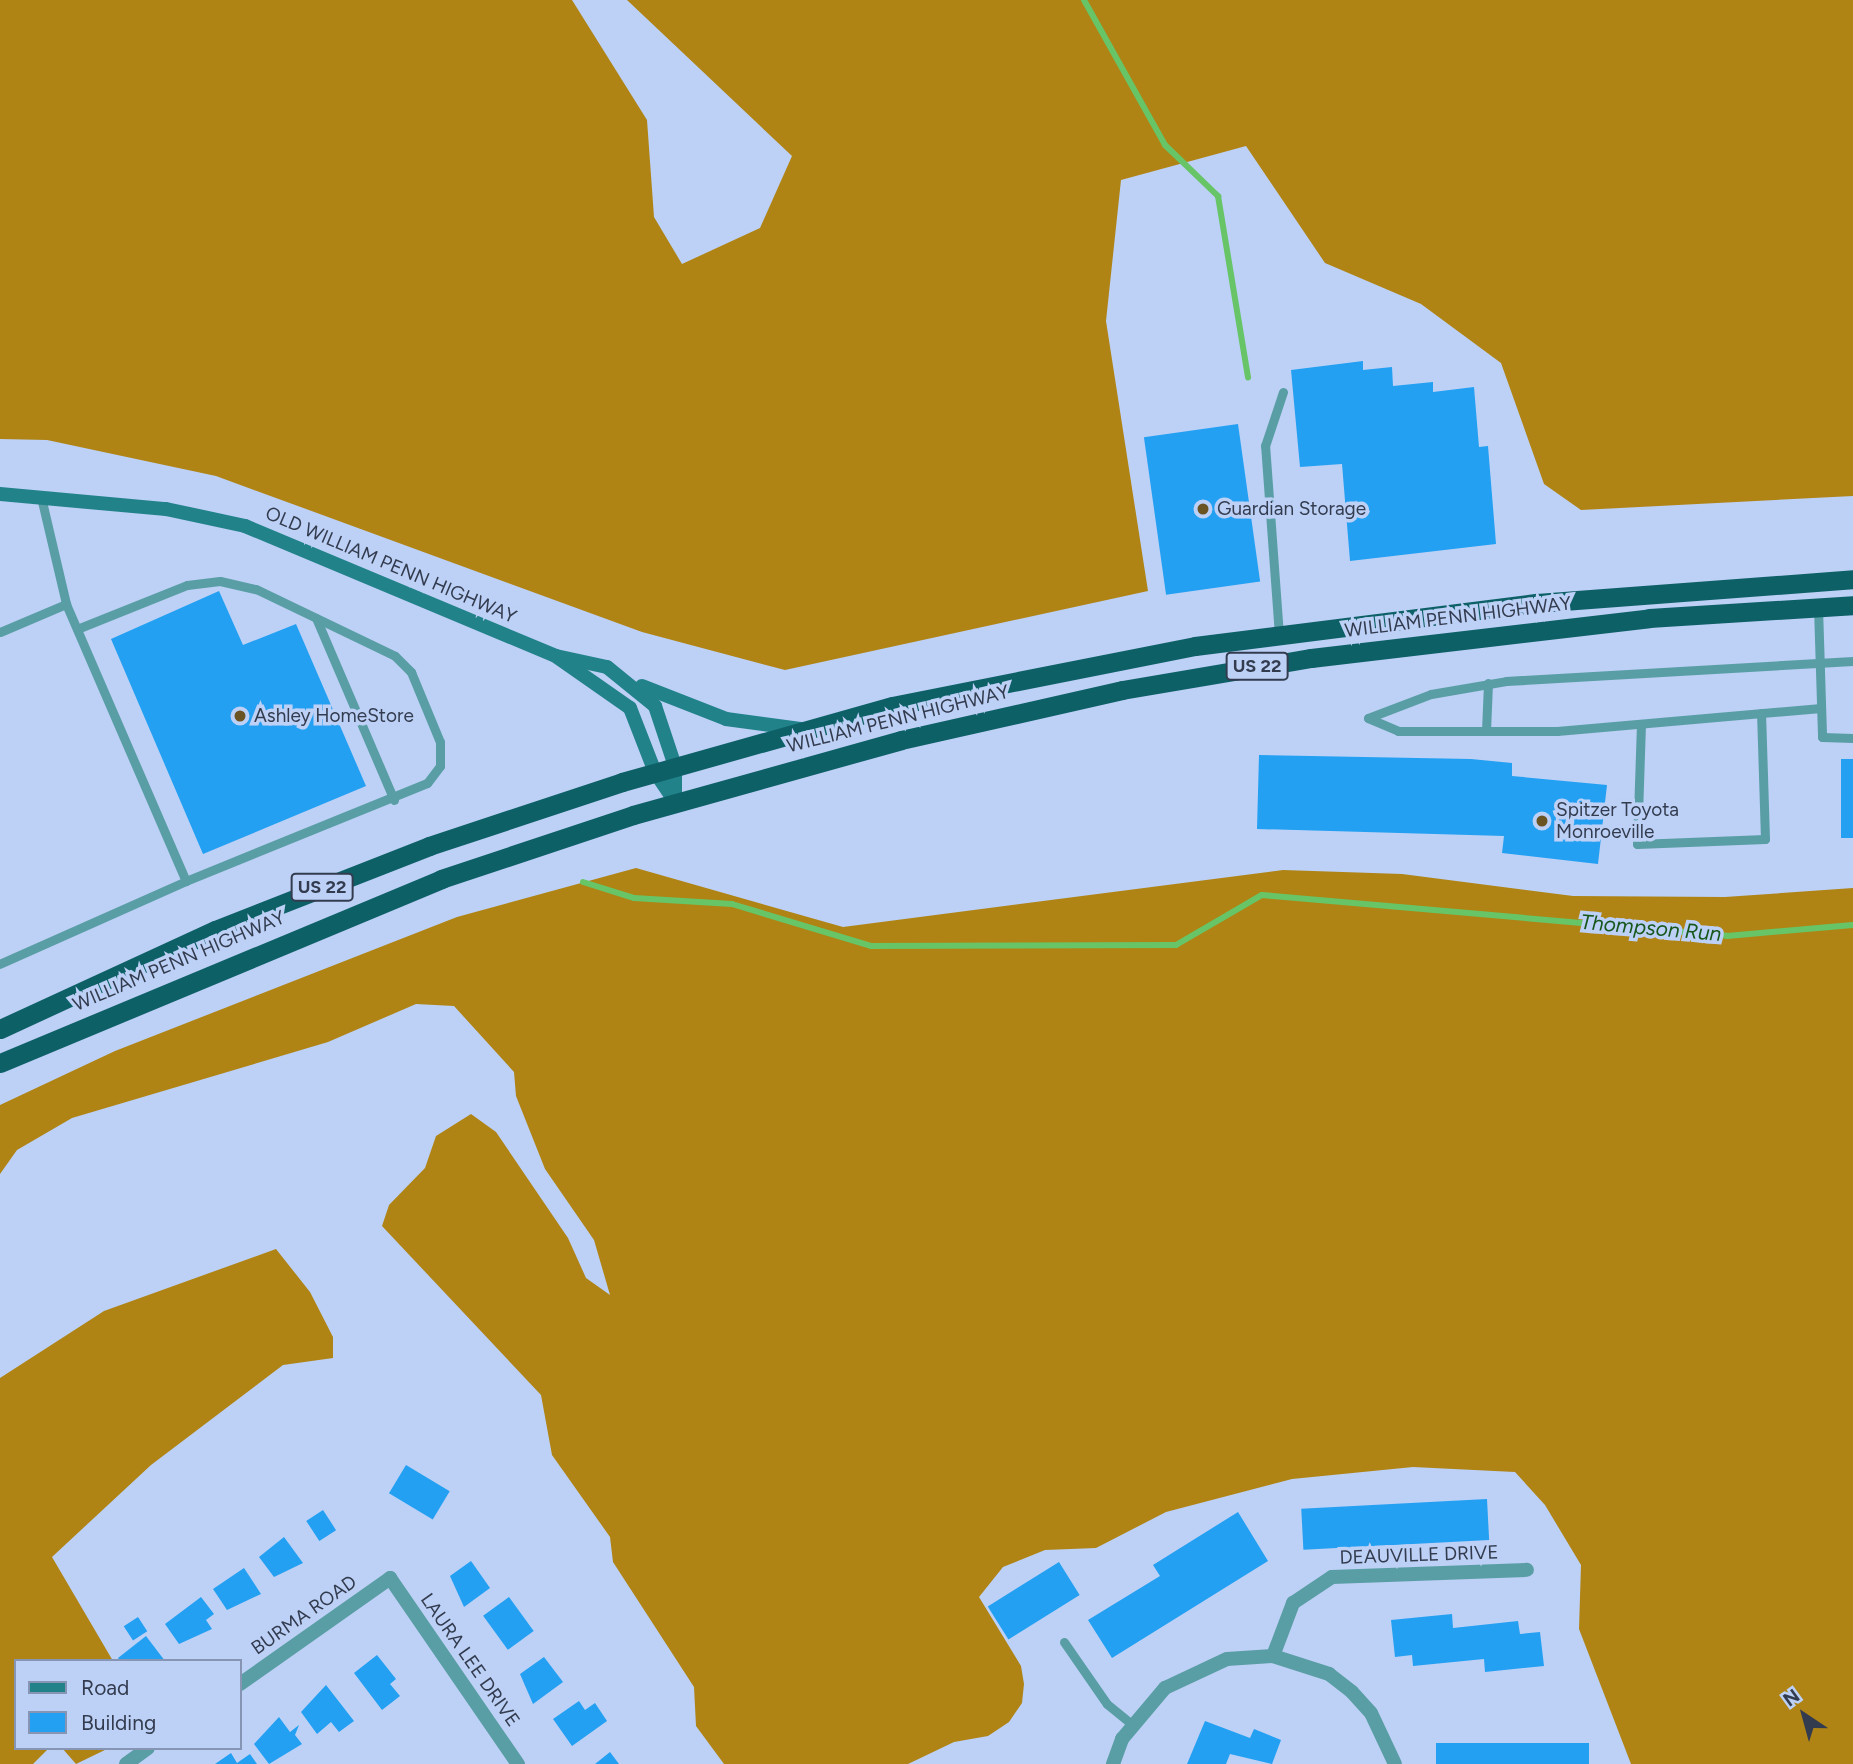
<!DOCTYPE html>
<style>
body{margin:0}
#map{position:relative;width:1853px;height:1764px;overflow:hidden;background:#bdd0f6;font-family:Figtree,sans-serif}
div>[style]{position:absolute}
.forest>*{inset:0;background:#af8414}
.stream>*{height:6px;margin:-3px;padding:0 3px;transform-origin:3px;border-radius:3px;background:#67c568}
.building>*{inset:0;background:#23a0f2;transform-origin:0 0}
.service>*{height:9px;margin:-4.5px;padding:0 4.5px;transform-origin:4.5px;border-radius:4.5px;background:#599ea5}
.minor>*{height:14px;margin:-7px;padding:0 7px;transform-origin:7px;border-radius:7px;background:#599ea5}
.secondary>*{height:14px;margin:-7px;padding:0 7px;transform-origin:7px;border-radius:7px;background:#21828a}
.trunk>*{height:19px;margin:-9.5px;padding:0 9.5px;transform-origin:9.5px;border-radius:9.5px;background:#0e6067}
.dots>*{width:19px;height:19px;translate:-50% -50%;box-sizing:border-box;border:4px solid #bdd0f6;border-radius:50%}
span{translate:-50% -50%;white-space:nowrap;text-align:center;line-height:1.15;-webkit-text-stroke:7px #bdd0f6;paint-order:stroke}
.shield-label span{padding:2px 5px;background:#bdd0f6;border:2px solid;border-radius:5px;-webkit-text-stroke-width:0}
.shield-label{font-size:18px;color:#333c4f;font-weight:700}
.poi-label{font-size:19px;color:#333c4f}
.left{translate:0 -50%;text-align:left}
.street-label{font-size:19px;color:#333c4f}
.water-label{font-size:21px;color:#17571b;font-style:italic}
.legend{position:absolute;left:14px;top:1659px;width:228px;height:91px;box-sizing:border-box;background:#bdd0f6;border:2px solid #8695b3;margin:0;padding:9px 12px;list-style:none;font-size:21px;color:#333c4f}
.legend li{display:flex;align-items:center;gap:14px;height:35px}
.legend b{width:35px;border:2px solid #8695b3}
.north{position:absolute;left:1769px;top:1680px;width:70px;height:70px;-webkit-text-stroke:5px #bdd0f6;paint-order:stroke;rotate:324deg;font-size:19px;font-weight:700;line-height:28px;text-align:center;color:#333c4f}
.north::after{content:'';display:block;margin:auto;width:24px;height:32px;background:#333c4f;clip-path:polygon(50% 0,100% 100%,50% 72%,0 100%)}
</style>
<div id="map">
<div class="forest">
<div style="clip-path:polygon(0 0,572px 0,647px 120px,654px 217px,682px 264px,760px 228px,792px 156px,627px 0,1853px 0,1853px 496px,1581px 510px,1544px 484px,1501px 363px,1421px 304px,1325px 263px,1246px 146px,1121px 180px,1106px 321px,1148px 591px,785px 670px,642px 632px,216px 476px,47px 440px,0 439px)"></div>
<div style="clip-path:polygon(636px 868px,843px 927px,1283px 870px,1402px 874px,1573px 896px,1725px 897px,1853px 888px,1853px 1764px,1631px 1764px,1579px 1629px,1581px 1565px,1545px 1505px,1515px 1472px,1413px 1467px,1292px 1479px,1166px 1512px,1096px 1548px,1045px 1550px,1003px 1567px,979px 1597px,1021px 1666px,1024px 1684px,1022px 1703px,1009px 1722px,988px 1736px,954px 1742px,908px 1764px,724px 1764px,696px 1726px,694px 1687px,613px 1562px,610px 1537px,552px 1455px,541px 1395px,382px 1226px,389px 1205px,425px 1168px,436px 1136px,471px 1114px,496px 1132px,568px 1238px,586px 1278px,610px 1295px,594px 1240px,545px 1169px,516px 1096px,514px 1072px,454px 1006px,416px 1004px,328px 1042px,72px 1118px,17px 1150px,0 1174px,0 1105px,115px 1051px,457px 917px)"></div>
<div style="clip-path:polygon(276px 1249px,310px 1292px,333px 1337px,333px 1358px,283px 1365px,151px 1465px,52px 1557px,113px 1661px,16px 1661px,16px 1748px,49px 1748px,33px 1764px,0 1764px,0 1378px,104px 1311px)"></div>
<div style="clip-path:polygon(62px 1748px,109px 1748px,76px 1764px)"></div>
</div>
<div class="stream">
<div style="left:1084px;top:0;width:166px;rotate:60.8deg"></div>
<div style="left:1165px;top:145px;width:74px;rotate:43.9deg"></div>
<div style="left:1218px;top:196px;width:184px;rotate:80.6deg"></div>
<div style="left:583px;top:882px;width:53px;rotate:17.4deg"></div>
<div style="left:634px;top:898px;width:98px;rotate:3.5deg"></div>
<div style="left:732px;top:904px;width:145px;rotate:16.8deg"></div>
<div style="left:871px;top:946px;width:305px;rotate:-0.2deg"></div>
<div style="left:1176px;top:945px;width:99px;rotate:-30.2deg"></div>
<div style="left:1262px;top:895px;width:467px;rotate:5deg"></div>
<div style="left:1727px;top:936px;width:126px;rotate:-5deg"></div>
</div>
<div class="building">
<div style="clip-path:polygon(1363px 361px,1363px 370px,1392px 367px,1393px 386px,1433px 382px,1433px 392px,1474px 387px,1479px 447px,1488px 446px,1496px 544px,1350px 561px,1342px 464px,1300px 467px,1291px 370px)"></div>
<div style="left:1238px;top:424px;width:159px;height:95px;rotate:82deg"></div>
<div style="clip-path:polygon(219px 591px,243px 645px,296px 624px,366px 786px,203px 854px,111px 639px)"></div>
<div style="clip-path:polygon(1259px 755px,1471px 759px,1512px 763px,1512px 776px,1607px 785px,1598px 864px,1502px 853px,1504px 836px,1257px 829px)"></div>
<div style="left:1853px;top:759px;width:79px;height:12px;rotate:90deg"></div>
<div style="left:406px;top:1465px;width:51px;height:33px;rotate:31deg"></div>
<div style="left:1487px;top:1499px;width:41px;height:186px;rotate:87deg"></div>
<div style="left:323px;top:1510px;width:24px;height:20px;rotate:57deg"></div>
<div style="clip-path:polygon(1238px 1512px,1268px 1561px,1112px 1658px,1088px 1620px,1160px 1576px,1153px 1565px)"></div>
<div style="clip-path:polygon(284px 1537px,303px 1563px,274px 1577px,259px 1557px)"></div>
<div style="clip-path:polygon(471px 1561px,490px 1588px,464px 1607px,450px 1576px)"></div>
<div style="left:1059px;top:1562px;width:39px;height:84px;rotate:58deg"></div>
<div style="clip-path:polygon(244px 1568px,261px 1594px,227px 1610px,213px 1589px)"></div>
<div style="clip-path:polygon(201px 1597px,214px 1614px,206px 1620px,212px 1629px,179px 1644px,165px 1624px)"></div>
<div style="left:509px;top:1597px;width:42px;height:32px;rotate:54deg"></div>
<div style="clip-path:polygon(1452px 1614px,1453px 1628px,1518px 1621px,1520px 1634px,1540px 1632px,1544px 1666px,1485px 1672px,1484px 1659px,1413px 1666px,1412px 1655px,1395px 1657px,1391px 1620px)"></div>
<div style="left:138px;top:1617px;width:17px;height:17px;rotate:57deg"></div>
<div style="clip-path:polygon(146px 1636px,165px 1661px,120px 1661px,118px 1658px)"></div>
<div style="clip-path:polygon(377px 1655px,396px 1679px,390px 1684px,400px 1696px,382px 1710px,354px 1673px)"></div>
<div style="clip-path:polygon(544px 1657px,563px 1682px,533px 1704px,520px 1674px)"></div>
<div style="clip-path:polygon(326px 1685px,354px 1721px,339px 1732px,331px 1722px,317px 1734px,301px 1712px)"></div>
<div style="clip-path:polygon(579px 1701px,585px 1710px,595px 1703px,607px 1721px,572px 1746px,553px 1719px)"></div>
<div style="clip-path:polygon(279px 1717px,290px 1732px,299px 1725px,295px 1735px,302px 1744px,269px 1764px,254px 1744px)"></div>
<div style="clip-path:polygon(1205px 1721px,1250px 1738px,1254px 1729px,1281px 1740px,1272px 1764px,1230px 1754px,1226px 1764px,1187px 1764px)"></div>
<div style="left:1436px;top:1743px;width:153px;height:21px"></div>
<div style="clip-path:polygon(610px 1752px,619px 1764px,595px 1764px)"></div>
<div style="clip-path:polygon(231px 1753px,237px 1763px,250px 1754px,257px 1764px,215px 1764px)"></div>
</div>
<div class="service">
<div style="left:41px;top:497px;width:110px;rotate:76.8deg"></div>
<div style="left:1818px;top:607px;width:130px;rotate:88.2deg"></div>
<div style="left:1822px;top:737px;width:31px;rotate:2deg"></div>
<div style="left:316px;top:618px;width:198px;rotate:66.8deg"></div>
<div style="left:77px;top:629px;width:118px;rotate:-21.8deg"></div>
<div style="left:187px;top:585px;width:33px;rotate:-7deg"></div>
<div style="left:220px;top:581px;width:37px;rotate:13deg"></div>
<div style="left:256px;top:589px;width:154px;rotate:25.7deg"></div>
<div style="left:395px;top:656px;width:23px;rotate:45deg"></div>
<div style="left:411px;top:672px;width:76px;rotate:67.5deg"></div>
<div style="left:440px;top:742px;width:24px;rotate:90deg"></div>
<div style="left:440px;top:766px;width:21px;rotate:127deg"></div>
<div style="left:427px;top:783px;width:260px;rotate:157.9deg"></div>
<div style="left:0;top:632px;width:72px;rotate:-23deg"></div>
<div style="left:66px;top:604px;width:302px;rotate:66.6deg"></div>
<div style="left:186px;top:881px;width:204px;rotate:156deg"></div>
<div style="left:1279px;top:635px;width:190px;rotate:-94.2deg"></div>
<div style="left:1265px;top:446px;width:57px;rotate:-71.6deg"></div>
<div style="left:1368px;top:718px;width:67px;rotate:-20.9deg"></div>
<div style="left:1431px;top:694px;width:76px;rotate:-9.8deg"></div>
<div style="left:1506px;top:681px;width:348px;rotate:-3.3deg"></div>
<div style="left:1368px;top:718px;width:33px;rotate:23deg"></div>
<div style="left:1398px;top:731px;width:159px"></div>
<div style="left:1557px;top:731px;width:265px;rotate:-5deg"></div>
<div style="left:1641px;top:724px;width:120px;rotate:91.9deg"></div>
<div style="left:1637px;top:844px;width:128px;rotate:-2.2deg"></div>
<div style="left:1765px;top:839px;width:126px;rotate:-91.8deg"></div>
<div style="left:1486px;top:731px;width:48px;rotate:-87.6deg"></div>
<div style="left:1064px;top:1642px;width:75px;rotate:55.3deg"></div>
<div style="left:1107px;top:1704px;width:32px;rotate:39deg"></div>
</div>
<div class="minor">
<div style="left:1273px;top:1656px;width:57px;rotate:-69.3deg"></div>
<div style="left:1293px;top:1603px;width:47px;rotate:-33.7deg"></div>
<div style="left:1332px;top:1577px;width:195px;rotate:-2.1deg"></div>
<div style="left:240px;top:1684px;width:184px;rotate:-35.2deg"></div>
<div style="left:390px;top:1578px;width:226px;rotate:55.5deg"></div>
<div style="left:126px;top:1764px;width:27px;rotate:-36deg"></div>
<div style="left:1113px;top:1764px;width:27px;rotate:-70deg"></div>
<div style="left:1122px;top:1739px;width:67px;rotate:-49.9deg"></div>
<div style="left:1165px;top:1688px;width:68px;rotate:-25.1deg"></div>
<div style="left:1227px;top:1659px;width:46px;rotate:-3.7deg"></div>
<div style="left:1273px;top:1656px;width:59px;rotate:17.8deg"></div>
<div style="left:1329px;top:1674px;width:29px;rotate:38deg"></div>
<div style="left:1352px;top:1692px;width:28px;rotate:48deg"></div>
<div style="left:1371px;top:1713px;width:56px;rotate:64.8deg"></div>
</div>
<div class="secondary">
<div style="left:0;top:494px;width:167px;rotate:5.2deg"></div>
<div style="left:166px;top:509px;width:81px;rotate:12.1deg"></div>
<div style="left:245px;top:526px;width:337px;rotate:22.7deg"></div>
<div style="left:556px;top:656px;width:52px;rotate:12.2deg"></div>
<div style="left:607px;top:667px;width:62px;rotate:39.1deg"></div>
<div style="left:655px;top:706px;width:63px;rotate:71.6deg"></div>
<div style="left:675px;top:766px;width:36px;rotate:90deg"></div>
<div style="left:557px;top:657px;width:89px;rotate:34.9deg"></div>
<div style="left:630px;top:708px;width:69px;rotate:68.7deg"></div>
<div style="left:655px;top:772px;width:36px;rotate:56deg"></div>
<div style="left:642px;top:686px;width:90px;rotate:21.4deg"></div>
<div style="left:726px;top:719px;width:75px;rotate:7.7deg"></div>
</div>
<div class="trunk">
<div style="left:0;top:1029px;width:237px;rotate:-24.7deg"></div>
<div style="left:215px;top:930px;width:230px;rotate:-21.4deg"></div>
<div style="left:429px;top:846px;width:203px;rotate:-18.3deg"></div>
<div style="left:622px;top:782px;width:280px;rotate:-15.7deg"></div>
<div style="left:892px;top:706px;width:309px;rotate:-11.2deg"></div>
<div style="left:1195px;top:646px;width:345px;rotate:-7.2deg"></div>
<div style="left:1537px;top:603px;width:317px;rotate:-4.3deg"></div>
<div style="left:0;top:1063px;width:478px;rotate:-22.6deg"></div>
<div style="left:441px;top:879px;width:202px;rotate:-18.4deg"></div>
<div style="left:633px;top:815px;width:278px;rotate:-15.6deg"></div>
<div style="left:901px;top:740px;width:227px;rotate:-12.7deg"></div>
<div style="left:1122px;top:690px;width:192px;rotate:-9.6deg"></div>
<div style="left:1311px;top:658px;width:340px;rotate:-6.7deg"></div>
<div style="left:1649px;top:618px;width:204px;rotate:-3.6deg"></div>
</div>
<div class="dots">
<div style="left:1203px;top:509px;background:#6b5424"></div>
<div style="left:240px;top:716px;background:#6b5424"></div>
<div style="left:1542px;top:821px;background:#6b5424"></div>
</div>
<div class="shield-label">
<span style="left:1257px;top:666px">US 22</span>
<span style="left:322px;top:887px">US 22</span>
</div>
<div class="poi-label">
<span class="left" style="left:1217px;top:509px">Guardian Storage</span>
<span class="left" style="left:254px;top:716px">Ashley HomeStore</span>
<span class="left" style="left:1556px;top:821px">Spitzer Toyota<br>Monroeville</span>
</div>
<div class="street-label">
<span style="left:391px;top:565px;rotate:23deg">OLD WILLIAM PENN HIGHWAY</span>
<span style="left:1458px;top:617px;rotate:-7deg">WILLIAM PENN HIGHWAY</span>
<span style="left:898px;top:719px;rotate:-14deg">WILLIAM PENN HIGHWAY</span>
<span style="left:179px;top:961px;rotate:-23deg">WILLIAM PENN HIGHWAY</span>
<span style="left:1419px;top:1555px;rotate:-2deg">DEAUVILLE DRIVE</span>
<span style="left:304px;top:1615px;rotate:-35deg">BURMA ROAD</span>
<span style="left:470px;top:1660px;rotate:55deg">LAURA LEE DRIVE</span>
</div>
<div class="water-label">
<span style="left:1651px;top:928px;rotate:5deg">Thompson Run</span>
</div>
<ul class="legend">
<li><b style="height:9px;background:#21828a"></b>Road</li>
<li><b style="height:19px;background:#23a0f2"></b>Building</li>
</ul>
<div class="north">N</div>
</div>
